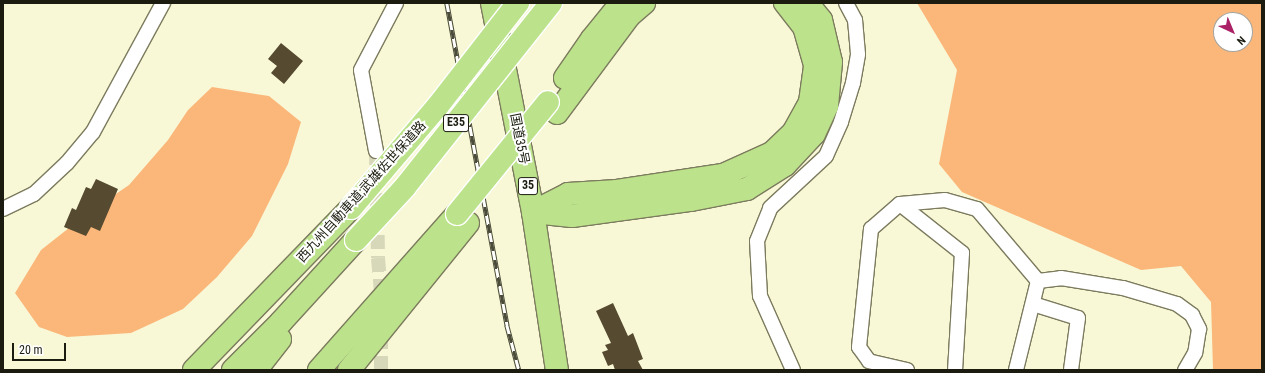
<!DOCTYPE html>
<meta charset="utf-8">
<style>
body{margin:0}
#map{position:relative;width:1265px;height:373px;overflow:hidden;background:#f8f8d7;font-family:"Roboto Condensed","Noto Sans JP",sans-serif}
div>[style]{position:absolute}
.forest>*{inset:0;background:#fbb77a}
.building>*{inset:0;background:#564a30}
.street-tunnel>*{height:14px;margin-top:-7px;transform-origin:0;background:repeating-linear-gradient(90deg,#d7d7b9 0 14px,transparent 0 21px)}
.roads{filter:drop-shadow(1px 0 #7c7b5e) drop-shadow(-1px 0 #7c7b5e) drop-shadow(0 1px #7c7b5e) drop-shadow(0 -1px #7c7b5e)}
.street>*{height:14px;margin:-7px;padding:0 7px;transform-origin:7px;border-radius:7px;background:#fff}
.highway>*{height:22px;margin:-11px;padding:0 11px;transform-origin:11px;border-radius:11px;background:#bce38b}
.rail>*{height:4.5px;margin-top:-2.25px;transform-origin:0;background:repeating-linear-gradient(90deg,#fff 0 9px,#4b4b3a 0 18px);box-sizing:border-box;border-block:1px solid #4b4b3a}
.bridges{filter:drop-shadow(1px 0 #fff) drop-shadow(-1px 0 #fff) drop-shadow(0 1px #fff) drop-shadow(0 -1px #fff)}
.highway-bridge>*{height:22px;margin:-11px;padding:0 11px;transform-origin:11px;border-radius:11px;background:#bce38b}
span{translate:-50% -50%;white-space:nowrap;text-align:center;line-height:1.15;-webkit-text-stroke:4px #fff;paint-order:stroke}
.shield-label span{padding:1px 3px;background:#fff;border:1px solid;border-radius:3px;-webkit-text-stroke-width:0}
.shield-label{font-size:12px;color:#1b1b0f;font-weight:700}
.street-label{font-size:13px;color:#1b1b0f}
.frame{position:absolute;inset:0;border:4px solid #1b1b0f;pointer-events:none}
.north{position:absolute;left:1213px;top:12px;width:40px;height:40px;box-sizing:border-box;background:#fff;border:1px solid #a4a49f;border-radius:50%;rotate:136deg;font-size:11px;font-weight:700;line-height:16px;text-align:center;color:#1b1b0f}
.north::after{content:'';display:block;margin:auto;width:14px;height:18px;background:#aa2166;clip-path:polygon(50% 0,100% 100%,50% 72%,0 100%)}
.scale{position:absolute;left:12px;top:343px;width:54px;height:18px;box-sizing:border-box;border:2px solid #1b1b0f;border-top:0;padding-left:5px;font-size:12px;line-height:14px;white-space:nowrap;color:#1b1b0f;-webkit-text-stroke:3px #fff;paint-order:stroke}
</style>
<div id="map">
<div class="forest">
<div style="clip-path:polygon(evenodd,917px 3px,1262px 3px,1262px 370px,1213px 370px,1211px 302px,1181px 266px,1141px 270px,962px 192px,939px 164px,957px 70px,917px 3px,1221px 20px,1245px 20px,1245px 44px,1221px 44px,1221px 20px)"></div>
<div style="clip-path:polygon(212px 87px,269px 96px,301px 122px,288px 164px,252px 236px,217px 277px,183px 309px,131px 333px,67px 337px,39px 327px,15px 293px,41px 250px,88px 213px,129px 185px,168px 140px,188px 110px)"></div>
</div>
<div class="building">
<div style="clip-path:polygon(281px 43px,303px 61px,284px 84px,271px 73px,277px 66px,268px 59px)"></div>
<div style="clip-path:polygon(96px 179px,118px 189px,100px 231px,91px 227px,86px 236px,64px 227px,72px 208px,76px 210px,86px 187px,91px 189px)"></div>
<div style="clip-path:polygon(613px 303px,628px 336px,633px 333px,643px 359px,638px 361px,643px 370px,615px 370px,613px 364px,608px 366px,602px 352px,608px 350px,605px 345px,611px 343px,596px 311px)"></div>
</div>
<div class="street-tunnel">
<div style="left:376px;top:151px;width:107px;rotate:88.9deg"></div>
<div style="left:378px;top:258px;width:46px;rotate:85deg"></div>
<div style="left:381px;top:370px;width:39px;rotate:-90deg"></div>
</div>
<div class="roads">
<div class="street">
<div style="left:376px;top:151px;width:82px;rotate:-100.5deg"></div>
<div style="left:361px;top:70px;width:76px;rotate:-62.4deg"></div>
<div style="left:900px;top:204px;width:79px;rotate:38.3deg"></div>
<div style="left:962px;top:253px;width:117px;rotate:93.4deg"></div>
<div style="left:3px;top:209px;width:34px;rotate:-26deg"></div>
<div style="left:34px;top:194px;width:45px;rotate:-43.2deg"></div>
<div style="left:67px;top:163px;width:40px;rotate:-50deg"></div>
<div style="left:93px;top:132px;width:147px;rotate:-61.5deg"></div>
<div style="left:1038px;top:281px;width:23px;rotate:-7deg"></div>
<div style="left:1061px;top:278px;width:63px;rotate:9.2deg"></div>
<div style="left:1123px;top:288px;width:56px;rotate:16.5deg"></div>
<div style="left:1177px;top:304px;width:19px;rotate:36deg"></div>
<div style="left:1192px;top:315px;width:16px;rotate:63deg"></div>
<div style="left:1199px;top:329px;width:24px;rotate:99deg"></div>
<div style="left:1195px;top:353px;width:20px;rotate:120deg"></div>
<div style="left:1033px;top:304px;width:47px;rotate:17.3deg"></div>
<div style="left:1078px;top:318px;width:52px;rotate:97.7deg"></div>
<div style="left:793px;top:370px;width:81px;rotate:-114deg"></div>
<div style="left:760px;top:296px;width:55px;rotate:-93.1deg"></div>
<div style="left:757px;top:241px;width:35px;rotate:-68deg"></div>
<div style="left:770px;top:208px;width:76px;rotate:-42.9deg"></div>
<div style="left:826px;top:156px;width:37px;rotate:-66deg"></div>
<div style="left:841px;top:122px;width:41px;rotate:-72.9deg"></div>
<div style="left:853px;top:83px;width:29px;rotate:-80deg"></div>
<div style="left:858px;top:54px;width:34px;rotate:-95deg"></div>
<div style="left:855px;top:20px;width:19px;rotate:-118deg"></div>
<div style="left:907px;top:370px;width:39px;rotate:-167deg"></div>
<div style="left:869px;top:361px;width:17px;rotate:-126deg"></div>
<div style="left:859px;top:347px;width:119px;rotate:-84.2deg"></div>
<div style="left:871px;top:229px;width:38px;rotate:-41deg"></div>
<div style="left:900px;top:204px;width:45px;rotate:-5.1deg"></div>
<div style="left:945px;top:200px;width:33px;rotate:16deg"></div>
<div style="left:977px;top:209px;width:94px;rotate:49.7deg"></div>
<div style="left:1038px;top:281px;width:92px;rotate:103.9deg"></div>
</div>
<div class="highway">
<div style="left:492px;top:3px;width:213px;rotate:78.9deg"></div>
<div style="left:533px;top:212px;width:160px;rotate:81.4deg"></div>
<div style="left:565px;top:78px;width:47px;rotate:-55.3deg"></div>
<div style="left:592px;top:39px;width:40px;rotate:-51deg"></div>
<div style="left:557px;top:113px;width:121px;rotate:-53.4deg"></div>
<div style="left:629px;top:16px;width:20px;rotate:-41deg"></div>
<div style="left:533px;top:212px;width:39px;rotate:6deg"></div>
<div style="left:572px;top:216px;width:120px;rotate:-7.7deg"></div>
<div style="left:691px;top:200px;width:57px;rotate:-11.1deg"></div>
<div style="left:747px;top:189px;width:45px;rotate:-32.3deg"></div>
<div style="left:785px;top:165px;width:42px;rotate:-46.9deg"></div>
<div style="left:814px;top:134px;width:31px;rotate:-65deg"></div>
<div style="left:827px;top:106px;width:44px;rotate:-84.8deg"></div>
<div style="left:831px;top:62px;width:43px;rotate:-103.4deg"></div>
<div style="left:821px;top:20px;width:22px;rotate:-129deg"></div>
<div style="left:533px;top:212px;width:39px;rotate:-27deg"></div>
<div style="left:568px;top:194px;width:49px;rotate:-3.5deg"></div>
<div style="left:617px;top:191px;width:107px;rotate:-8.6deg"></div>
<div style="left:723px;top:175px;width:54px;rotate:-24.2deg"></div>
<div style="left:772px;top:153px;width:29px;rotate:-44deg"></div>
<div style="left:793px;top:133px;width:35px;rotate:-61deg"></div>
<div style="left:810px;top:102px;width:37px;rotate:-82deg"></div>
<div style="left:815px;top:65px;width:40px;rotate:-106deg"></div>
<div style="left:804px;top:27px;width:31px;rotate:-128deg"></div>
<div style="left:194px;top:370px;width:226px;rotate:-45.9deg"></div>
<div style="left:233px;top:370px;width:68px;rotate:-45deg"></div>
<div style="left:281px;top:322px;width:111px;rotate:-47.6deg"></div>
<div style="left:256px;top:370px;width:39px;rotate:-52deg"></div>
<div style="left:319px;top:370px;width:208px;rotate:-48.5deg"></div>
<div style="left:349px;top:370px;width:189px;rotate:-51deg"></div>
</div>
</div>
<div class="rail">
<div style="left:447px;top:3px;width:328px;rotate:79.4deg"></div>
<div style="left:507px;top:325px;width:47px;rotate:75.1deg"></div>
</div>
<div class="bridges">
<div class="highway-bridge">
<div style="left:351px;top:208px;width:133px;rotate:-49.6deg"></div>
<div style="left:437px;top:107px;width:132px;rotate:-52.1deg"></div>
<div style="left:457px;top:214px;width:144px;rotate:-50.9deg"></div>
<div style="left:356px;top:240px;width:72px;rotate:-47.2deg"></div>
<div style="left:405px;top:187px;width:235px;rotate:-51.6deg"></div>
</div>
</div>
<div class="shield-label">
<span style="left:456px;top:123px">E35</span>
<span style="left:528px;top:186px">35</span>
</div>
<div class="street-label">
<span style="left:519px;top:139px;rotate:79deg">国道35号</span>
<span style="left:362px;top:192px;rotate:-48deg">西九州自動車道;武雄佐世保道路</span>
</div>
<div class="frame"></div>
<div class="north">N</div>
<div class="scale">20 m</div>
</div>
